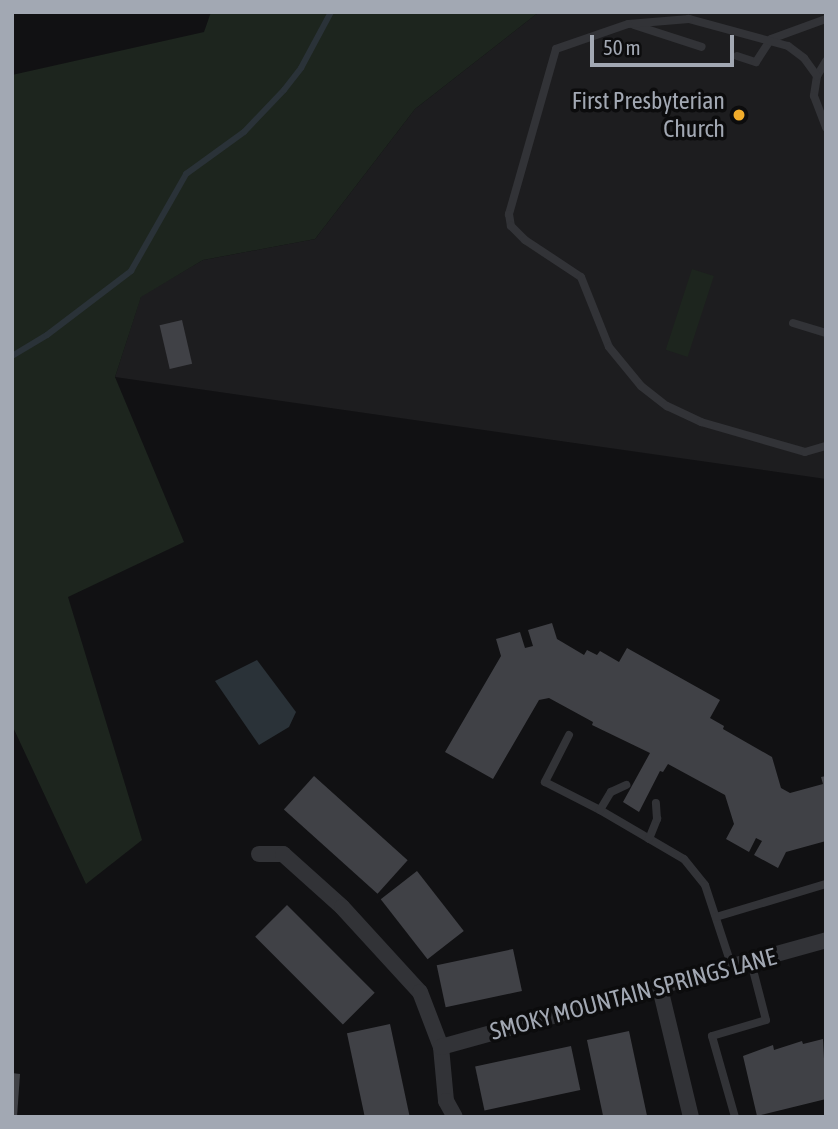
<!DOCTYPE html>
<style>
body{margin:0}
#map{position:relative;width:838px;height:1129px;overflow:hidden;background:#111113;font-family:"Asap Condensed",sans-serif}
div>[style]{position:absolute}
.built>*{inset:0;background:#1d1d1f}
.green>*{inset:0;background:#1d251e;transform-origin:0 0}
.water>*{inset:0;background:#2a3238}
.stream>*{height:6px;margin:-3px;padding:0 3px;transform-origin:3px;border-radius:3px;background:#2a3238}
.building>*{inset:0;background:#404146;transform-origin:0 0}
.lane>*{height:8px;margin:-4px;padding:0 4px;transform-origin:4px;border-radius:4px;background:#323337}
.street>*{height:16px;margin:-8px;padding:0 8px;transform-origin:8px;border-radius:8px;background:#323337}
.dots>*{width:19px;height:19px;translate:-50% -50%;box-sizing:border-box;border:4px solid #0c0c0d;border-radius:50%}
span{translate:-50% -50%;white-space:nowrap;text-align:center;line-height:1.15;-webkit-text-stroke:7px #0c0c0d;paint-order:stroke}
.poi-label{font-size:24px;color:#a2a8b3}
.right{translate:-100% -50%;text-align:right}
.street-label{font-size:24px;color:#a2a8b3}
.frame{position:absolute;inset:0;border:14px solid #a2a8b3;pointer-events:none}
.scale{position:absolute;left:590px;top:35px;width:144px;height:32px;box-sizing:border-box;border:4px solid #a2a8b3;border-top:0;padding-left:9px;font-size:21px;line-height:24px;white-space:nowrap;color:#a2a8b3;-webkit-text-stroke:5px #0c0c0d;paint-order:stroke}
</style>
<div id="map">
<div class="built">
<div style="clip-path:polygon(539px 12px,826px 12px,826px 479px,115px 377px,141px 296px,203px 260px,315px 239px,415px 109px)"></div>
</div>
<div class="green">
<div style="clip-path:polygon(211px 12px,539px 12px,415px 109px,315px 239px,203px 260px,141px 297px,115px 377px,184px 542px,68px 597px,142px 840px,86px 884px,12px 725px,12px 75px,204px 32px)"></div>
<div style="left:692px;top:269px;width:23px;height:85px;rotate:18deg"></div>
</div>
<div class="water">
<div style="clip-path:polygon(257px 660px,296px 712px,289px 727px,259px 745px,215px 681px)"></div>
</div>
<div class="stream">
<div style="left:12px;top:356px;width:41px;rotate:-31deg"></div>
<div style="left:47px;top:335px;width:106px;rotate:-37.3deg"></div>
<div style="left:131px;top:271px;width:112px;rotate:-60.4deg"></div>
<div style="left:186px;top:174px;width:72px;rotate:-35.9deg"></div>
<div style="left:244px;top:132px;width:58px;rotate:-46.4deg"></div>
<div style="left:284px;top:90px;width:28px;rotate:-52deg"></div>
<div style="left:301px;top:68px;width:64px;rotate:-61.8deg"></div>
</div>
<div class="building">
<div style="left:182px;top:320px;width:45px;height:23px;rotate:77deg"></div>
<div style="clip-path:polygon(552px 623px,557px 639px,584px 655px,587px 650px,597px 655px,600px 651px,619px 662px,627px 648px,720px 700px,710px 718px,724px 726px,723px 729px,772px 757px,781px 788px,790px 793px,823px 784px,821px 777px,826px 776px,826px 841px,786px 852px,778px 868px,754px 855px,762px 841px,756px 838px,749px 852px,726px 839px,734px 824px,725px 795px,668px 764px,663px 772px,660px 771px,639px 812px,623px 802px,650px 753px,592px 725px,593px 722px,549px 698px,539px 700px,493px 779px,445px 752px,501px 656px,496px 639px,520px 632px,525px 648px,533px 646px,528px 630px)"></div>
<div style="left:314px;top:776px;width:126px;height:45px;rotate:42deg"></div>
<div style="left:417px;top:871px;width:76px;height:46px;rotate:52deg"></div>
<div style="left:287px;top:905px;width:124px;height:45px;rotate:45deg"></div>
<div style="left:513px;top:949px;width:43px;height:78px;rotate:78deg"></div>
<div style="left:390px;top:1024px;width:95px;height:44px;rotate:78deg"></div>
<div style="left:629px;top:1031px;width:88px;height:43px;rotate:78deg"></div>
<div style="clip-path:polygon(823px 1039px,826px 1099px,757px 1116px,743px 1056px,773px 1045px,774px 1050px,802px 1041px,803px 1044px)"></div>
<div style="left:571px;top:1046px;width:45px;height:98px;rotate:78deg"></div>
<div style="clip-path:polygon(12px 1073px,20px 1074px,17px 1117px,12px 1117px)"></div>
</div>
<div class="lane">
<div style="left:634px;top:25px;width:71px;rotate:17.9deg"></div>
<div style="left:737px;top:56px;width:20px;rotate:18deg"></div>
<div style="left:756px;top:62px;width:27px;rotate:-57deg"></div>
<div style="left:771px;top:39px;width:59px;rotate:-20deg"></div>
<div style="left:826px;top:61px;width:17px;rotate:121deg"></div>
<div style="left:817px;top:76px;width:20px;rotate:99deg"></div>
<div style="left:814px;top:96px;width:34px;rotate:69deg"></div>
<div style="left:817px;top:76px;width:22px;rotate:-126deg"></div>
<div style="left:804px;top:58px;width:20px;rotate:-143deg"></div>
<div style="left:788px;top:46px;width:103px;rotate:-164.7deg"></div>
<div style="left:689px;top:19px;width:61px;rotate:175.3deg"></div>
<div style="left:628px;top:24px;width:76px;rotate:160.9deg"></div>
<div style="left:556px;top:49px;width:172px;rotate:105.9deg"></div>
<div style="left:509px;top:214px;width:12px;rotate:81deg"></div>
<div style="left:511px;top:226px;width:20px;rotate:45deg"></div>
<div style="left:525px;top:240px;width:67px;rotate:33.5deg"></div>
<div style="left:581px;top:277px;width:75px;rotate:68.2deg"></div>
<div style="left:609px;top:347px;width:50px;rotate:50.6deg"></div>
<div style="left:641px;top:386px;width:33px;rotate:38deg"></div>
<div style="left:667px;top:406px;width:38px;rotate:25deg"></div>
<div style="left:701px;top:422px;width:108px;rotate:16.1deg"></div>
<div style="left:805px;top:452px;width:22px;rotate:-16deg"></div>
<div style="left:793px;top:323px;width:34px;rotate:17deg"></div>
<div style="left:569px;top:735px;width:53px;rotate:117.1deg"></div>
<div style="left:545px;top:782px;width:62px;rotate:27deg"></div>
<div style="left:600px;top:810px;width:97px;rotate:30.3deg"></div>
<div style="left:684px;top:859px;width:33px;rotate:51deg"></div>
<div style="left:705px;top:885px;width:86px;rotate:71.8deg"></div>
<div style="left:600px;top:810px;width:21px;rotate:-59deg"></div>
<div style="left:611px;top:792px;width:17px;rotate:-25deg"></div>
<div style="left:649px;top:839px;width:22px;rotate:-68deg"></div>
<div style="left:657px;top:819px;width:16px;rotate:-94deg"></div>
<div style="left:716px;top:917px;width:115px;rotate:-16.7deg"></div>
<div style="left:735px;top:1117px;width:84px;rotate:-105.9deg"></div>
<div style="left:712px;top:1036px;width:56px;rotate:-16.5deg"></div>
<div style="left:766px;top:1020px;width:60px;rotate:-104.5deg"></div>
</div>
<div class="street">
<div style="left:259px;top:854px;width:24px"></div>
<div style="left:283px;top:854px;width:79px;rotate:41.9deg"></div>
<div style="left:342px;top:907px;width:115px;rotate:47.5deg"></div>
<div style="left:420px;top:992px;width:59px;rotate:69.1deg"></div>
<div style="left:441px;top:1047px;width:54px;rotate:84.7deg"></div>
<div style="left:446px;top:1101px;width:18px;rotate:61deg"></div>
<div style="left:660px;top:988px;width:133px;rotate:76.5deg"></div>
<div style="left:441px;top:1047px;width:400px;rotate:-15.5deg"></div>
</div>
<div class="dots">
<div style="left:739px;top:115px;background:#f1ac2b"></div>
</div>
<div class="poi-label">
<span class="right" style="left:725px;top:115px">First Presbyterian<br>Church</span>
</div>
<div class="street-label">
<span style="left:633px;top:994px;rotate:-15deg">SMOKY MOUNTAIN SPRINGS LANE</span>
</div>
<div class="frame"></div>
<div class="scale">50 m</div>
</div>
